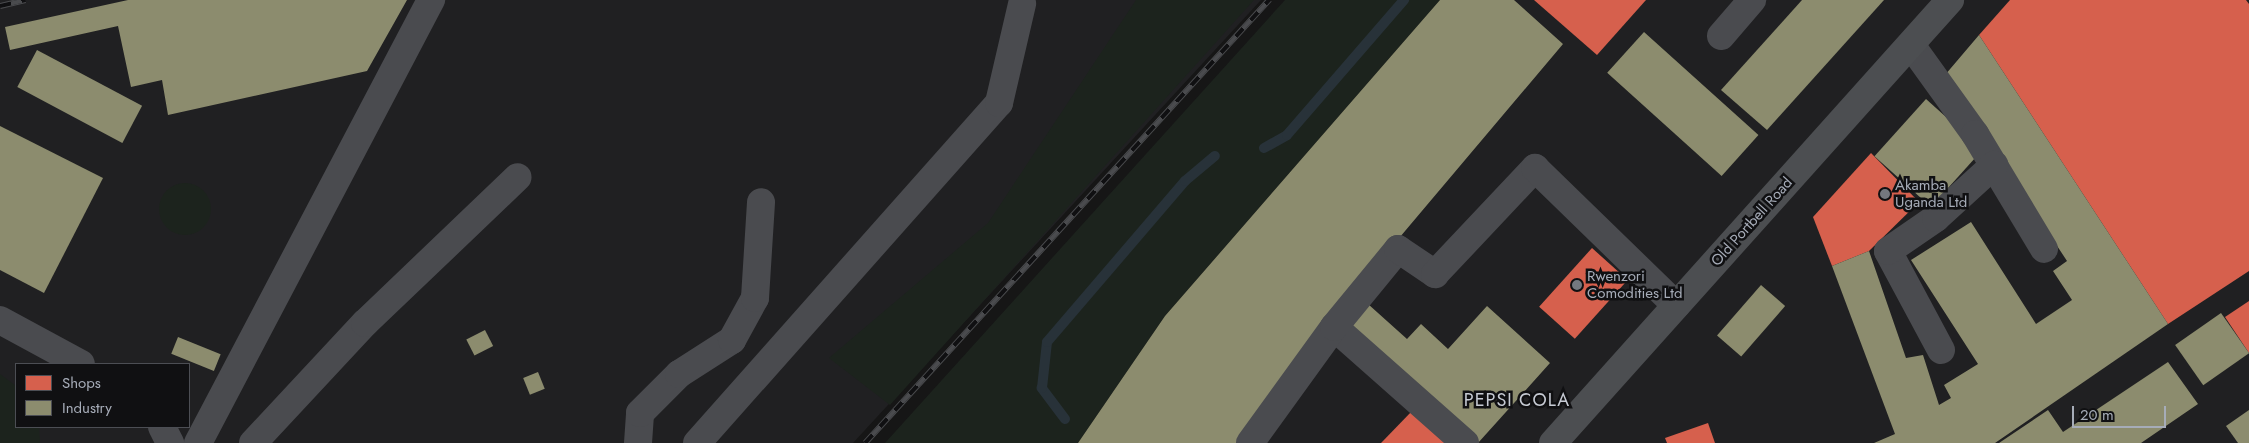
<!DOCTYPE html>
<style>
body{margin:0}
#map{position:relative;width:2249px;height:443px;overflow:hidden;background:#161616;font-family:Jost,sans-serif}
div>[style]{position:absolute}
.built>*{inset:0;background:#202022}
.green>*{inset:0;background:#1c231d}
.round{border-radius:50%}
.shops>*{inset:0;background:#d6604d;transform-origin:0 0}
.industry>*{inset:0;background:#8c8c6e;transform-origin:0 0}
.stream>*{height:10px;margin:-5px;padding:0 5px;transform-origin:5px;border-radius:5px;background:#283239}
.minor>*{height:28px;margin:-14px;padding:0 14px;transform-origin:14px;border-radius:14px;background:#4a4b4f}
.major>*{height:28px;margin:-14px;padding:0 14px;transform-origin:14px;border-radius:14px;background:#4c4e51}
.rail>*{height:5.5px;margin-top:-2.75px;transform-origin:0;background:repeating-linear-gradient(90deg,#101012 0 11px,#4a4b4e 0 22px);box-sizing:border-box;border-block:1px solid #4a4b4e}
.dots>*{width:14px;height:14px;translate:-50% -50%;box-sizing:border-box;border:2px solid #101012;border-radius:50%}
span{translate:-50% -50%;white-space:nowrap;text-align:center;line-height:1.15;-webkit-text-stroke:5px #101012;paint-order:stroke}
.poi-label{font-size:15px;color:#a6acb8}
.left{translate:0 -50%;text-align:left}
.street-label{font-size:15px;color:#a6acb8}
.quarter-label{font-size:18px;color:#c7cbd4;letter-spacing:1px}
.legend{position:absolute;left:15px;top:363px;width:175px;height:65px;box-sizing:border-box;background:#101012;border:1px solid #4c4e54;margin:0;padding:6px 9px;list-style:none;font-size:15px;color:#a6acb8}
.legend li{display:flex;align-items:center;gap:10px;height:25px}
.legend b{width:25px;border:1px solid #4c4e54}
.scale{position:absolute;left:2072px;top:406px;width:94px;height:22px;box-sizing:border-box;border:2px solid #a6acb8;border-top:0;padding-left:6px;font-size:15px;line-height:18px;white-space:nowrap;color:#a6acb8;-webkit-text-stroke:4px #101012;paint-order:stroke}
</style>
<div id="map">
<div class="built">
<div style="clip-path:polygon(evenodd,0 0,1261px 0,853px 443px,0 443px,0 0,16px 364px,189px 364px,189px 427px,16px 427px,16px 364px)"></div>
<div style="clip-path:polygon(1459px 0,2249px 0,2249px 443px,1113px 443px)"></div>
</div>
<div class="green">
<div style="clip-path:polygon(1136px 0,1254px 0,890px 405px,829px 358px,988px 223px)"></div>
<div style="clip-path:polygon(1285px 0,1440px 0,1165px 316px,1078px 443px,885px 443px)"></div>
<div class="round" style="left:159px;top:183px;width:52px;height:52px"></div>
<div style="clip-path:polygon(0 374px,16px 386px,16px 427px,39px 427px,40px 443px,0 443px)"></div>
</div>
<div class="shops">
<div style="clip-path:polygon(1534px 0,1646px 0,1597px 55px)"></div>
<div style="clip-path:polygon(2010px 0,2246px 0,2249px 4px,2249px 271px,2168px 324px,1979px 35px)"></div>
<div style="clip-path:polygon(1871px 153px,1919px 202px,1869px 251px,1832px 266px,1813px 217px)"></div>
<div style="left:1592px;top:248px;width:48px;height:79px;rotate:42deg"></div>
<div style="clip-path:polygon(2249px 301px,2249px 353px,2225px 317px)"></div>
<div style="clip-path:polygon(1413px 410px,1448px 443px,1381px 443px)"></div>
<div style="clip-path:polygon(1708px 423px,1715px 443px,1667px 443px,1665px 438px)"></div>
</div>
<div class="industry">
<div style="clip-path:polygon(128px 0,407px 0,367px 71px,168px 115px,162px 80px,131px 87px,118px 26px,10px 50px,5px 27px)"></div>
<div style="clip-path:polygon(1440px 0,1514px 0,1563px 44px,1340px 308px,1238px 443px,1078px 443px,1165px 316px)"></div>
<div style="clip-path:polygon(1802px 0,1884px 0,1767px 130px,1721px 90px)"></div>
<div style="left:1644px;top:32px;width:154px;height:55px;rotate:42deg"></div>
<div style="clip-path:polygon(1979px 35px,2168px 324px,1995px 443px,1874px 443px,1895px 434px,1832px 266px,1869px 251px,1906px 358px,1923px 355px,1939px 405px,1951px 398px,1944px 385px,1978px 364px,1911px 260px,1971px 222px,2036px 324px,2072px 300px,2053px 271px,2067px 261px,1945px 75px)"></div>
<div style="left:37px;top:50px;width:119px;height:42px;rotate:28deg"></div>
<div style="left:1926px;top:99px;width:76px;height:77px;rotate:42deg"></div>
<div style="clip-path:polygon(0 126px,103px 178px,44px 293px,0 270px)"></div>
<div style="left:1761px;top:285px;width:32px;height:67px;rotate:41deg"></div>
<div style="clip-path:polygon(1368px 304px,1407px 339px,1421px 324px,1448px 349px,1487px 306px,1550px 363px,1478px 443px,1348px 325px)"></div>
<div style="left:2221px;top:313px;width:49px;height:56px;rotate:55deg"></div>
<div style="left:485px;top:330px;width:18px;height:21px;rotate:63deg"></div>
<div style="left:178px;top:337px;width:46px;height:18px;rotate:22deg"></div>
<div style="clip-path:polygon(2168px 362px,2198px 404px,2141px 443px,1999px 443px,2048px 410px,2063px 432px)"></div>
<div style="left:538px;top:372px;width:18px;height:16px;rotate:68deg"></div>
<div style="clip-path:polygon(2249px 410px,2249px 443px,2238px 443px,2226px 426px)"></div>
</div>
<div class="stream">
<div style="left:1264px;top:148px;width:26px;rotate:-29deg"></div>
<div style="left:1287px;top:135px;width:179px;rotate:-49.1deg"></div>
<div style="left:1065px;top:419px;width:39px;rotate:-127deg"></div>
<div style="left:1042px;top:388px;width:46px;rotate:-83.8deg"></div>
<div style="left:1047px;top:342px;width:212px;rotate:-49.4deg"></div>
<div style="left:1185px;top:181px;width:39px;rotate:-40deg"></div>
</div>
<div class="minor">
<div style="left:1721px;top:36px;width:48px;rotate:-49.3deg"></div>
<div style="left:1911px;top:45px;width:110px;rotate:54.3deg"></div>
<div style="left:1975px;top:134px;width:134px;rotate:59deg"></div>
<div style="left:0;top:320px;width:92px;rotate:28.5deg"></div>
<div style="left:1334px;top:327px;width:175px;rotate:41.5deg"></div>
<div style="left:1941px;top:350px;width:112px;rotate:-118.2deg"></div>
<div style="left:1888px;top:251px;width:58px;rotate:-34.5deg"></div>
<div style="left:1936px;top:218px;width:79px;rotate:-42.4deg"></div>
<div style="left:162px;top:427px;width:18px;rotate:63deg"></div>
<div style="left:198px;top:443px;width:501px;rotate:-62.26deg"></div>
<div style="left:253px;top:443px;width:164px;rotate:-47deg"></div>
<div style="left:365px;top:323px;width:211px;rotate:-43.7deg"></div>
<div style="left:638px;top:443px;width:30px;rotate:-86deg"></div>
<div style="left:640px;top:413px;width:55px;rotate:-45deg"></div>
<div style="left:679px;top:374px;width:63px;rotate:-32.7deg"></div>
<div style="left:732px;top:340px;width:48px;rotate:-61.3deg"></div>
<div style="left:755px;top:298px;width:96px;rotate:-86.4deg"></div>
<div style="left:697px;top:443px;width:455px;rotate:-48.4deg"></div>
<div style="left:999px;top:103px;width:102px;rotate:-76.9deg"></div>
<div style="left:1250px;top:443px;width:143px;rotate:-54.1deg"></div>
<div style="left:1334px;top:327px;width:101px;rotate:-50.6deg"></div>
<div style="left:1398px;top:249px;width:45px;rotate:34deg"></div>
<div style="left:1435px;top:274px;width:146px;rotate:-46.7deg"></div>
<div style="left:1535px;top:168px;width:197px;rotate:44.2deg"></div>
</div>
<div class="major">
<div style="left:1553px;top:443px;width:595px;rotate:-48.13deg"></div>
</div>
<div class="rail">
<div style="left:0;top:6px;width:26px;rotate:-13deg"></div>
<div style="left:865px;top:443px;width:600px;rotate:-47.64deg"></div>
</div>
<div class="dots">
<div style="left:1885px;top:194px;background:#74787f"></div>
<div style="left:1577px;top:285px;background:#74787f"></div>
</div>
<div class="poi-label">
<span class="left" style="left:1895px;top:194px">Akamba<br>Uganda Ltd</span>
<span class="left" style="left:1587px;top:285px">Rwenzori<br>Comodities Ltd</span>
</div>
<div class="street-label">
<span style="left:1752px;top:222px;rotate:-48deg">Old Portbell Road</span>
</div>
<div class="quarter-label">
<span style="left:1517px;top:400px">PEPSI COLA</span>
</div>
<ul class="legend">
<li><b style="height:14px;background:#d6604d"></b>Shops</li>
<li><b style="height:14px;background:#8c8c6e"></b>Industry</li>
</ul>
<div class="scale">20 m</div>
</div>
